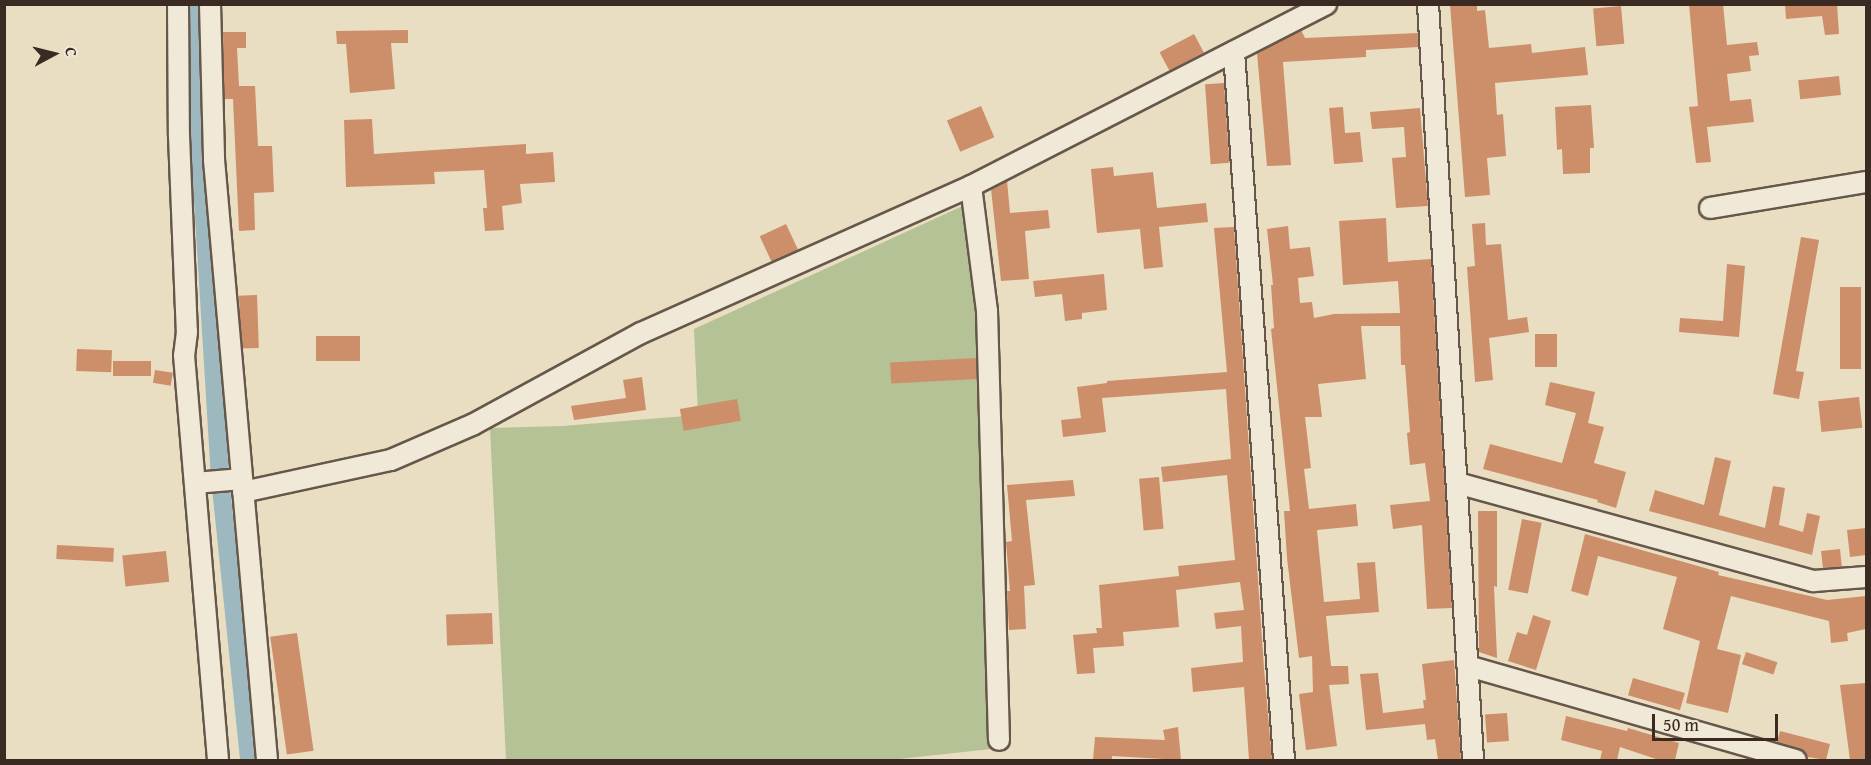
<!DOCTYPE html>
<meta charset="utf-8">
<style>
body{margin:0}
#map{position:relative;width:1871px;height:765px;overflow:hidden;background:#e9ddc2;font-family:"Gentium Book Plus",serif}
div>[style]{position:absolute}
.green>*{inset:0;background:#b4c295}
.canal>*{height:18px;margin:-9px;padding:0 9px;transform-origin:9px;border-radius:9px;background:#9db8be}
.building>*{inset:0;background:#cd8f6a;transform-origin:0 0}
.roads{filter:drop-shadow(2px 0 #66574a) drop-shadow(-2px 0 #66574a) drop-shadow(0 2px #66574a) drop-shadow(0 -2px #66574a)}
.street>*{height:20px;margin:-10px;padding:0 10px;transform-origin:10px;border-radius:10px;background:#f1e9d7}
span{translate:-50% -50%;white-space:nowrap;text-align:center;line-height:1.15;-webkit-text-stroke:5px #f1e9d7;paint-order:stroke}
.frame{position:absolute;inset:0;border:6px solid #3a2a22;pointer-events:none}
.north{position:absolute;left:24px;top:24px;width:60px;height:60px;-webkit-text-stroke:4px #f1e9d7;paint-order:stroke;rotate:83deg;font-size:16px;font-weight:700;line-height:24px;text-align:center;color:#3a2a22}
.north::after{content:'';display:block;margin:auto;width:21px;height:27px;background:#3a2a22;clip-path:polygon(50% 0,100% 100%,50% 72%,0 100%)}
.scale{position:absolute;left:1652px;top:714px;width:126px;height:27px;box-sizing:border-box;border:3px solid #3a2a22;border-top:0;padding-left:8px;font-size:18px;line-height:21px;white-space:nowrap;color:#3a2a22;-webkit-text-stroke:4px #f1e9d7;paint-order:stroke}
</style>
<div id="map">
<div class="green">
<div style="clip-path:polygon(967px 204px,976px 302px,991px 749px,890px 760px,506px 760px,490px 428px,563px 426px,698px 415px,694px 329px)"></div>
</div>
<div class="canal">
<div style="left:191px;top:4px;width:475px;rotate:86.5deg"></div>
<div style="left:220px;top:478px;width:283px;rotate:84.1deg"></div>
</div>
<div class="building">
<div style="clip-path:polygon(1450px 4px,1477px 4px,1477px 11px,1485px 10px,1489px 48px,1531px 44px,1532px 53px,1585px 47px,1588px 75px,1495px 83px,1497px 115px,1503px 114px,1506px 156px,1487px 158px,1490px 195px,1465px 197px)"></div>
<div style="clip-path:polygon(1689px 4px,1723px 4px,1727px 45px,1757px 42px,1759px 55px,1749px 56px,1751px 71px,1727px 74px,1730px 101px,1751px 99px,1754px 122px,1707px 127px,1711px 162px,1696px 163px,1689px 107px,1698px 106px)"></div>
<div style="clip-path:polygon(1785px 4px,1837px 4px,1839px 34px,1825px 35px,1822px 16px,1786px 19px)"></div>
<div style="left:1621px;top:6px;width:38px;height:28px;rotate:85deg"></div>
<div style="clip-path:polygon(408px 30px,408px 43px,391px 43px,395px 89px,350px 93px,346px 44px,337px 44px,336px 31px)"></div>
<div style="clip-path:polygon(1301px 30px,1305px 38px,1418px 33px,1419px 47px,1366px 50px,1366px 57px,1283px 62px,1291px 165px,1267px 166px,1257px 53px)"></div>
<div style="clip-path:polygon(223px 32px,246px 32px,246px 48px,237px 48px,239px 86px,255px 86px,258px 146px,272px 146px,274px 192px,254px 193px,255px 230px,239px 231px,233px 99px,224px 99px)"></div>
<div style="left:1194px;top:34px;width:21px;height:39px;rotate:62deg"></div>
<div style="left:1839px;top:76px;width:19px;height:41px;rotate:84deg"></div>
<div style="left:1224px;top:83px;width:80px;height:19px;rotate:86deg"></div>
<div style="clip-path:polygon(1591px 105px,1594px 148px,1590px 148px,1590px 173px,1563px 174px,1562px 149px,1557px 150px,1555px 107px)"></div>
<div style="left:981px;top:106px;width:34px;height:37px;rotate:67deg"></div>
<div style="clip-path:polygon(1343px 107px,1345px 133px,1360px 132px,1363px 162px,1334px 164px,1329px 108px)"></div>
<div style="clip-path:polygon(1420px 108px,1428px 206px,1396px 208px,1392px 158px,1406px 157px,1404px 127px,1372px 129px,1370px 112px)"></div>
<div style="clip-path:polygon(372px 119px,374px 154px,526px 144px,526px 154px,553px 152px,555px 182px,520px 184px,522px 203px,502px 206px,504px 230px,485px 231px,483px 208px,487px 208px,484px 170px,434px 172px,435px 184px,346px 187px,344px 120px)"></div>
<div style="clip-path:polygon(1113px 167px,1114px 176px,1153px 172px,1157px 208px,1206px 203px,1208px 222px,1159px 227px,1163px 267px,1144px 269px,1140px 229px,1097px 233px,1091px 169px)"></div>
<div style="clip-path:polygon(1007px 181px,1010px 213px,1048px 210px,1050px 228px,1025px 231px,1029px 279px,1001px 281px,991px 189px)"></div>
<div style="clip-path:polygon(1386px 218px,1388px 262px,1431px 259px,1452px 608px,1427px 609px,1422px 525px,1393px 529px,1390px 505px,1430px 501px,1425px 463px,1410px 465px,1407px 433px,1410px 432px,1405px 365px,1401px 365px,1400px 326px,1361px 326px,1366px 379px,1318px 384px,1322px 417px,1305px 417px,1311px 468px,1304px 469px,1309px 509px,1356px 504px,1358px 526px,1317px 530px,1324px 602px,1360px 599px,1357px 563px,1375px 562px,1379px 612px,1326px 616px,1331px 666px,1348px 666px,1349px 684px,1329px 685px,1337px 746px,1306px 750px,1299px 694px,1313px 692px,1312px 656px,1299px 658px,1287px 558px,1284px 511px,1290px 511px,1271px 329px,1274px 328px,1271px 285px,1273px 285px,1267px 229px,1288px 226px,1290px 249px,1310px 247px,1314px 276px,1298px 278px,1300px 303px,1312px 302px,1314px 318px,1334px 314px,1400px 313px,1398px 281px,1343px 285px,1339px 221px)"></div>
<div style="clip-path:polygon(1485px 223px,1486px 245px,1501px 244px,1508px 320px,1527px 317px,1529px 332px,1489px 338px,1493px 380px,1475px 382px,1467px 267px,1475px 266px,1472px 224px)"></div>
<div style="left:786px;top:224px;width:29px;height:29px;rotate:65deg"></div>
<div style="clip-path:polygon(1234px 227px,1264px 668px,1272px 760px,1249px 760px,1244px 687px,1193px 692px,1191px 668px,1243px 662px,1241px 626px,1216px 629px,1214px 613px,1244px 610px,1240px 582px,1176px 590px,1179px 627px,1123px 632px,1124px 646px,1093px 648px,1095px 673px,1077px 674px,1073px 635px,1097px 633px,1096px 628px,1102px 628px,1099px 585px,1179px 576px,1178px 566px,1235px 560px,1227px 475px,1163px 482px,1161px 467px,1231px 459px,1226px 389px,1102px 398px,1106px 432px,1063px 437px,1061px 420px,1081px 418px,1077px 387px,1107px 383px,1107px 381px,1227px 372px,1214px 228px)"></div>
<div style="clip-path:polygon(1801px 237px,1819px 240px,1796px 371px,1804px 372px,1799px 399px,1773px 394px)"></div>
<div style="clip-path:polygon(1727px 264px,1745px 266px,1739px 337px,1679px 332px,1680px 318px,1723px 321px)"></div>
<div style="clip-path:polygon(1104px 274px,1107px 310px,1082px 313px,1082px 319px,1065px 321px,1062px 294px,1035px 297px,1033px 281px)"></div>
<div style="left:1840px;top:287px;width:21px;height:82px"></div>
<div style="left:257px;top:295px;width:53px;height:18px;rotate:88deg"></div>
<div style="left:1535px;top:334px;width:22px;height:33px"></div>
<div style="left:316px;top:336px;width:44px;height:25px"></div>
<div style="left:77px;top:349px;width:35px;height:22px;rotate:2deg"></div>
<div style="left:976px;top:358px;width:21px;height:86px;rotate:87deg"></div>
<div style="left:113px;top:361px;width:38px;height:15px"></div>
<div style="left:155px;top:370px;width:18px;height:13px;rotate:9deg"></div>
<div style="clip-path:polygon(642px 377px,646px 410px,574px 420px,571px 406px,626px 398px,623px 380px)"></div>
<div style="clip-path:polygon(1550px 382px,1595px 392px,1588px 423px,1604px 427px,1594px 463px,1626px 472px,1616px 508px,1597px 502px,1598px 500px,1483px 469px,1490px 444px,1562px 463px,1576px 413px,1545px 405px)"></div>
<div style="left:1859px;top:397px;width:31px;height:41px;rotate:84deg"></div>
<div style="left:737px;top:399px;width:22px;height:58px;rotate:80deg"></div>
<div style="clip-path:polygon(1715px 457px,1731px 461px,1719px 515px,1765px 528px,1773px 486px,1785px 488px,1779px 525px,1803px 532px,1807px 513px,1820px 516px,1812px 555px,1649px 511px,1655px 490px,1704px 505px)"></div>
<div style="left:1159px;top:477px;width:52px;height:20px;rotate:85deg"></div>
<div style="clip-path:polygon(1073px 480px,1075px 496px,1026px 500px,1035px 585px,1024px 586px,1026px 629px,1009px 630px,1007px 591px,1010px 591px,1006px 542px,1012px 541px,1007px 485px)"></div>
<div style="clip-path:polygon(1478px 511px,1497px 511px,1497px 587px,1494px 586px,1497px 658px,1479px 652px)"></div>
<div style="left:1522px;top:519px;width:20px;height:72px;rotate:11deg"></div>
<div style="clip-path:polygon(1866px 528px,1866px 555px,1850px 557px,1847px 530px)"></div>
<div style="clip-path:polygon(1585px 534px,1719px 572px,1718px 575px,1827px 600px,1866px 596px,1866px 629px,1847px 633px,1848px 641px,1831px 643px,1829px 621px,1731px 596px,1717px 649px,1741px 655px,1728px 713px,1686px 703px,1700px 641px,1663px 629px,1677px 577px,1598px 556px,1588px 596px,1571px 591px)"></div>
<div style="left:57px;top:545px;width:57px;height:14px;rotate:3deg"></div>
<div style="left:1840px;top:549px;width:18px;height:19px;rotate:84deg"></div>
<div style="left:166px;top:551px;width:31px;height:44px;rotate:84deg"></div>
<div style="left:492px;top:613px;width:31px;height:46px;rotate:88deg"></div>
<div style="clip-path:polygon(1533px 615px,1551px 621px,1536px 670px,1508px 661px,1517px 632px,1527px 635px)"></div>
<div style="left:297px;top:633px;width:119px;height:27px;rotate:82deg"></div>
<div style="left:1746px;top:652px;width:33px;height:13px;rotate:18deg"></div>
<div style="clip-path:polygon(1454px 660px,1461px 760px,1438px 760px,1435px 739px,1427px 740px,1425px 724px,1366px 730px,1360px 674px,1378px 673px,1383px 713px,1424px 708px,1423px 700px,1426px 700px,1422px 664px)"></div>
<div style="left:1633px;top:678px;width:54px;height:18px;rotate:16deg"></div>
<div style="clip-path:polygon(1866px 683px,1866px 760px,1850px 760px,1840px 685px)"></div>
<div style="left:1507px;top:713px;width:28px;height:22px;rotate:86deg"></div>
<div style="clip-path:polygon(1566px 716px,1627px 731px,1628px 728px,1679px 743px,1675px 760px,1659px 760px,1620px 747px,1617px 760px,1600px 760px,1602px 751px,1561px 740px)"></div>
<div style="clip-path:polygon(1178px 727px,1181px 760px,1112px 756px,1112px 760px,1093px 760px,1095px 737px,1165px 740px,1163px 730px)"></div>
<div style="clip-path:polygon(1780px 731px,1830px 744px,1826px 760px,1808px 757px,1800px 749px,1777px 742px)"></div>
</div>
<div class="roads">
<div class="street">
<div style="left:178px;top:4px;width:132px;rotate:89.6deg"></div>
<div style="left:179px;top:136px;width:196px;rotate:87.7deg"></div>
<div style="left:187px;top:332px;width:23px;rotate:97deg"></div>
<div style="left:184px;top:355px;width:406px;rotate:85.2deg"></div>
<div style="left:210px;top:4px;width:156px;rotate:88.5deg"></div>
<div style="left:214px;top:160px;width:602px;rotate:84.95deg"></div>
<div style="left:1428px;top:4px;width:757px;rotate:86.59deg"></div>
<div style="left:1234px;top:52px;width:710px;rotate:85.96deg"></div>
<div style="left:971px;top:186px;width:126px;rotate:82.7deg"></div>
<div style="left:987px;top:311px;width:429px;rotate:88.4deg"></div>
<div style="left:1710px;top:208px;width:158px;rotate:-9.5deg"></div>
<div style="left:195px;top:483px;width:47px;rotate:-4.9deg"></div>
<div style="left:1457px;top:483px;width:370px;rotate:15.4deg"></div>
<div style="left:1814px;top:581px;width:52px;rotate:-4.4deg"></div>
<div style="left:243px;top:492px;width:151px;rotate:-12.2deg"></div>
<div style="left:391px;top:460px;width:90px;rotate:-23.4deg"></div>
<div style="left:474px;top:424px;width:190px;rotate:-28.6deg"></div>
<div style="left:641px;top:333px;width:361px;rotate:-24deg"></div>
<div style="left:971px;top:186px;width:399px;rotate:-27.1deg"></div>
<div style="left:1468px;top:666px;width:341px;rotate:16deg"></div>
</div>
</div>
<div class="frame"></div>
<div class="north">С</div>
<div class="scale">50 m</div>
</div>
